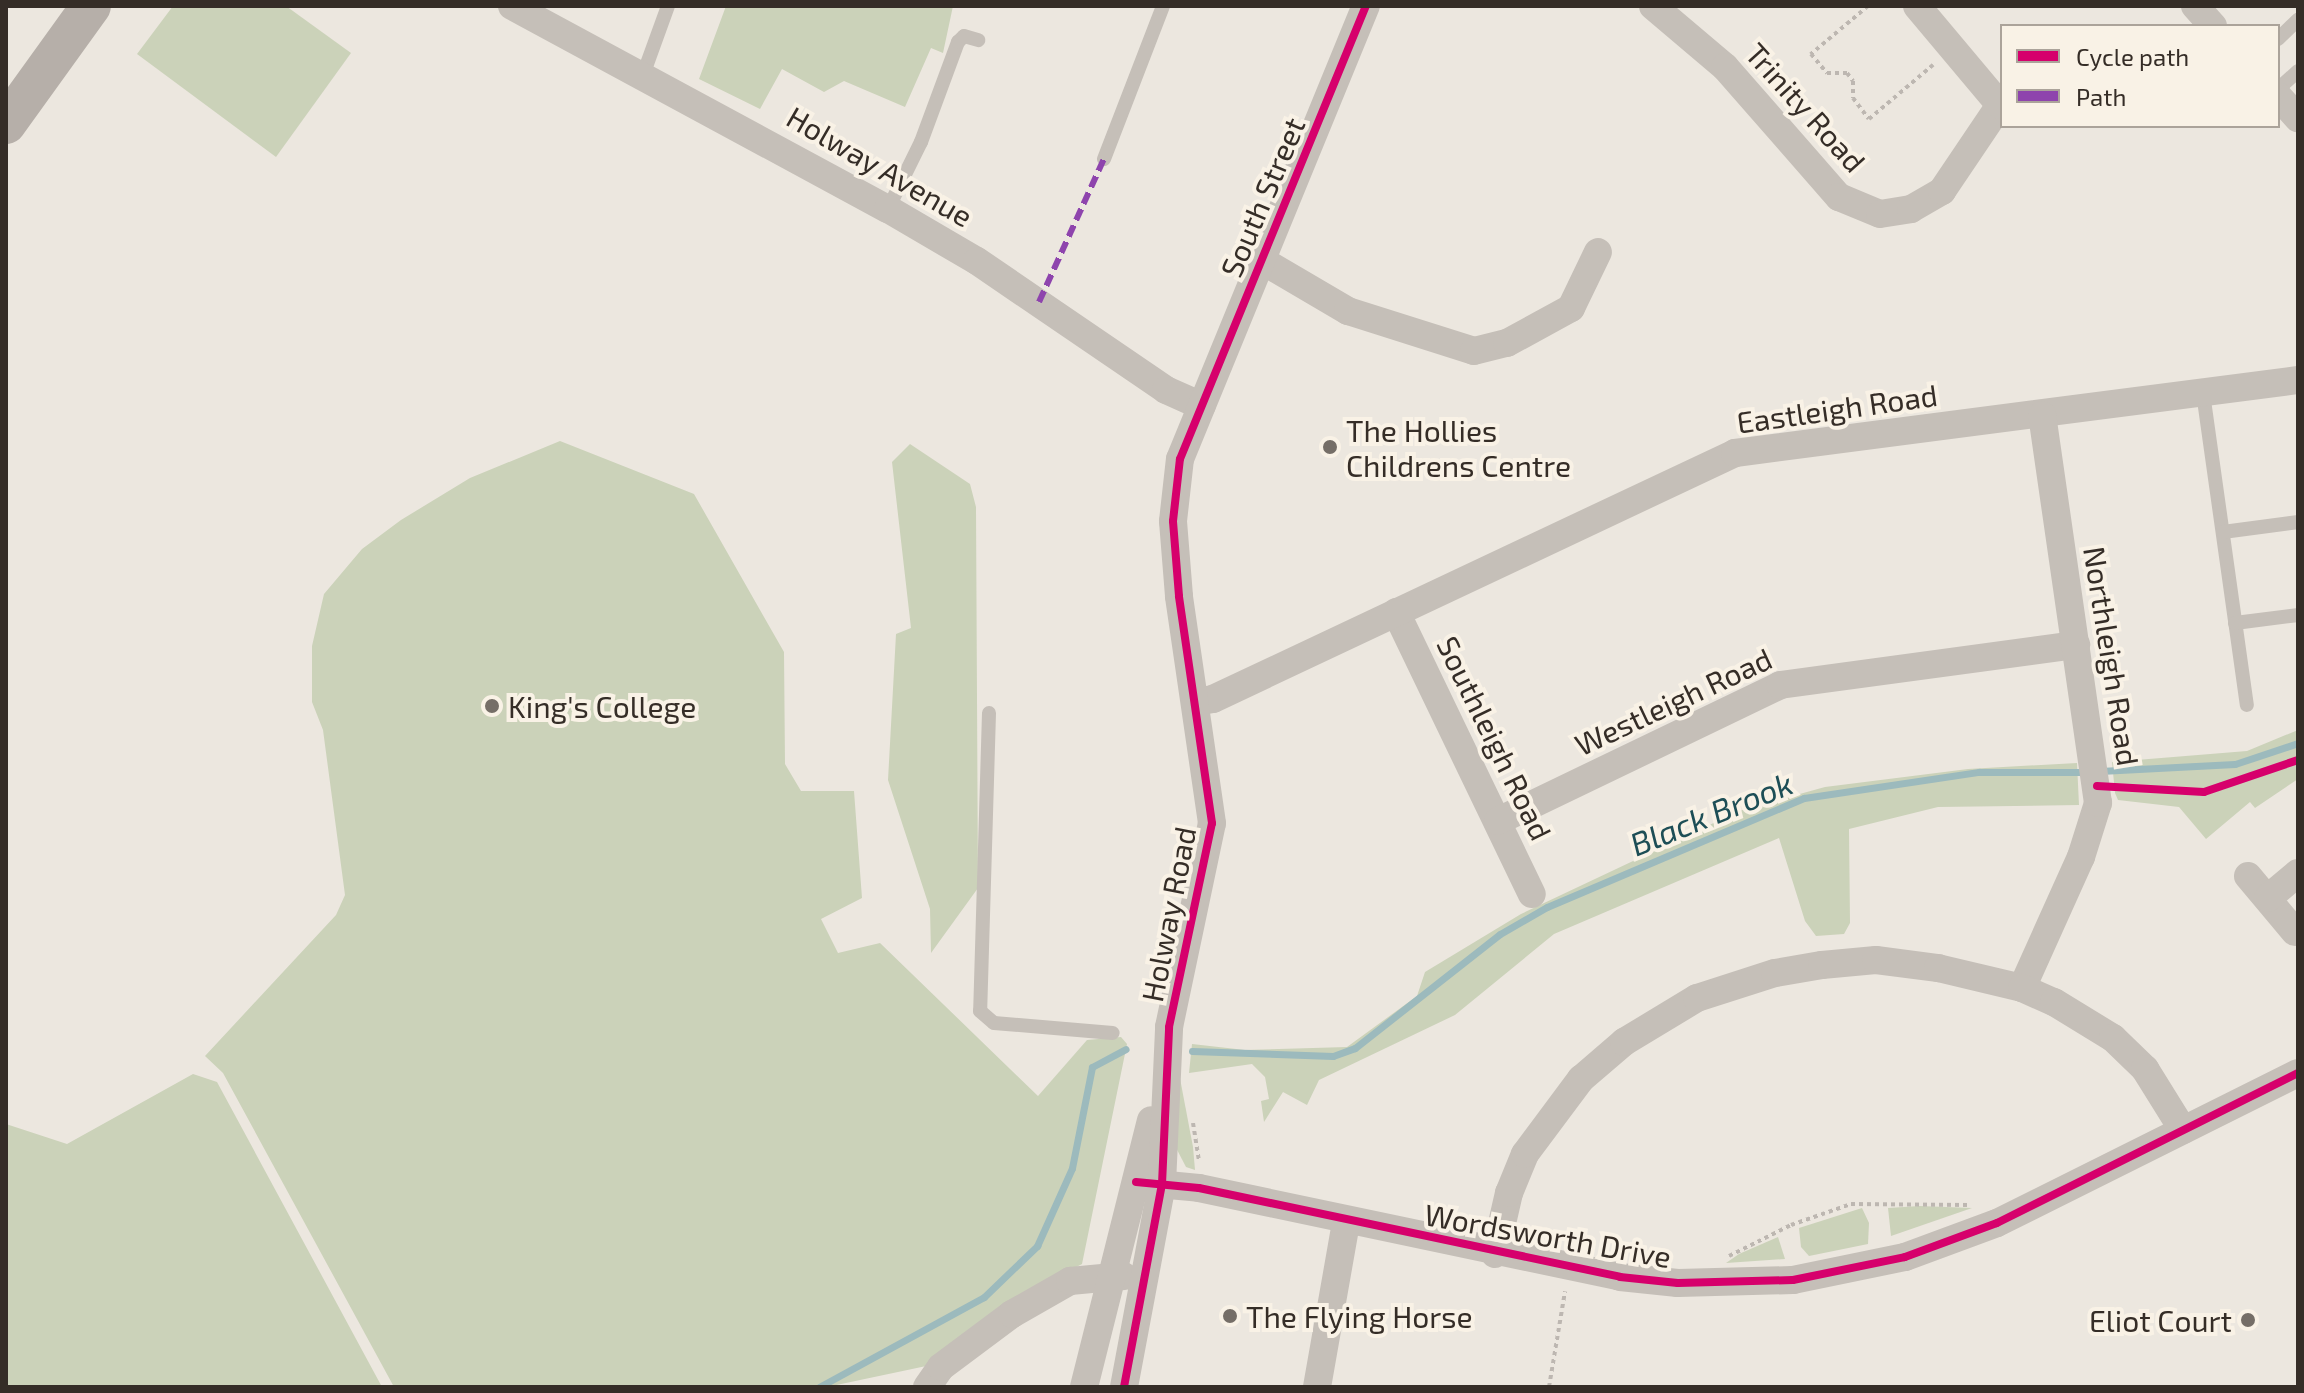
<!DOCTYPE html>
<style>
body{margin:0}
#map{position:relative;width:2304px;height:1393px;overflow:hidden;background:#ece7df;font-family:"Exo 2",sans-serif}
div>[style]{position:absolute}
.green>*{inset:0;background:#cbd2b9}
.stream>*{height:7px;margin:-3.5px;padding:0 3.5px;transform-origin:3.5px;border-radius:3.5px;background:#9cbabd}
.path>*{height:4px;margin-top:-2px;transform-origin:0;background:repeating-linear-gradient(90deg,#bdb7b1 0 4px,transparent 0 8px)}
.service>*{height:14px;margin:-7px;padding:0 7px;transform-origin:7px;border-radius:7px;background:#c5bfb8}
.minor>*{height:28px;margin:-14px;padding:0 14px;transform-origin:14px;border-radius:14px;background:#c5bfb8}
.secondary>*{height:40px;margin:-20px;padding:0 20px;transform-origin:20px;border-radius:20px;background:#b6afa9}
.quiet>*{height:6px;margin-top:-3px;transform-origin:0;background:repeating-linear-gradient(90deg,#8e44ad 0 12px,transparent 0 18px)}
.cycleway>*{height:8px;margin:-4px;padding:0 4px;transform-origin:4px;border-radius:4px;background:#d6006c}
.dots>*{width:22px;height:22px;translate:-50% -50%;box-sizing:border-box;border:4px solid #f9f2e6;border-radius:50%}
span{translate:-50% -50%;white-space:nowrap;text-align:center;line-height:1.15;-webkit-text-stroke:8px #f9f2e6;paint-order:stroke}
.street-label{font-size:30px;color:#352d27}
.poi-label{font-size:30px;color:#352d27}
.left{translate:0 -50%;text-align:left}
.right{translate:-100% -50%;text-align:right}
.water-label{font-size:32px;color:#1d4e56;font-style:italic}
.frame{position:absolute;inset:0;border:8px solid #352d27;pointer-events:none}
.legend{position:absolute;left:2000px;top:24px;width:280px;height:104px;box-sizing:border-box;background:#f9f2e6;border:2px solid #aba39a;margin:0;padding:10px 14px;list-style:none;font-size:24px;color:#352d27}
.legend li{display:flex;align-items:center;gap:16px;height:40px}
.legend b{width:40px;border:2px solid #aba39a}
</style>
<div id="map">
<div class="green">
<div style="clip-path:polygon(173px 6px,286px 6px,351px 53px,276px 157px,137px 54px)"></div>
<div style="clip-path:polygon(726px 6px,953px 6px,943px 53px,931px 48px,905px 107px,844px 81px,824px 92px,782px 69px,760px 109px,699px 79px)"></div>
<div style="clip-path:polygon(560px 441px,694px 494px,784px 652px,785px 764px,801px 791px,854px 791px,862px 898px,821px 919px,838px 953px,880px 943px,1038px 1096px,1087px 1040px,1121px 1037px,1127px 1044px,1082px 1264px,1020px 1297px,931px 1365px,827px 1387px,394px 1387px,223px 1073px,205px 1056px,336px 915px,345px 895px,323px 730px,312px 702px,312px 646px,324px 594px,362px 549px,401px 520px,470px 478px)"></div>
<div style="clip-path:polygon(910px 444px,970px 484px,976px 507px,978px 888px,931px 953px,930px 909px,888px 780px,896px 634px,911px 628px,892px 462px)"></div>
<div style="clip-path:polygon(2298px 730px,2298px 779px,2255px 808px,2250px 802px,2206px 839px,2179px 807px,2118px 800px,2115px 793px,2112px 762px,2247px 751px)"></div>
<div style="clip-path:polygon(2077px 763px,2079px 805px,1938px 807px,1849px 829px,1850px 923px,1844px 934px,1816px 936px,1805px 921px,1779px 838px,1554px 934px,1455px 1015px,1319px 1080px,1307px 1105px,1283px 1092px,1264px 1122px,1261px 1101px,1269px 1099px,1265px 1077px,1252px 1064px,1189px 1073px,1192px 1044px,1245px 1050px,1347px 1047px,1417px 996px,1425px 972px,1521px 914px,1739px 811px,1825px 787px,1968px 769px)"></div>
<div style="clip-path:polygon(1178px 1068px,1193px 1147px,1195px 1170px,1186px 1167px,1173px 1142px)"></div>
<div style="clip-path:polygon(193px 1074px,217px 1082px,382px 1387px,6px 1387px,6px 1124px,67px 1144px)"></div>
<div style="clip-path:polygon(1920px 1206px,1972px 1208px,1891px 1236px,1888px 1208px)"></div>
<div style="clip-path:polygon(1862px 1208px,1869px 1223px,1868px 1244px,1809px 1256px,1801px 1247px,1799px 1228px)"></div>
<div style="clip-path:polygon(1778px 1237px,1785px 1259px,1726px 1263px,1739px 1254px)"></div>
</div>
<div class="stream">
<div style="left:2100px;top:771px;width:135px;rotate:-3deg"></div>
<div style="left:2235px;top:764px;width:66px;rotate:-18.4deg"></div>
<div style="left:1192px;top:1051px;width:141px;rotate:2deg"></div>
<div style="left:1333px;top:1056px;width:23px;rotate:-20deg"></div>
<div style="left:1355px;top:1048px;width:184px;rotate:-38.2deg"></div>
<div style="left:1500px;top:934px;width:54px;rotate:-29.9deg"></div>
<div style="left:1547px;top:907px;width:279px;rotate:-23deg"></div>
<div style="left:1804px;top:798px;width:177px;rotate:-8.5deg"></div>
<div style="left:1979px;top:772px;width:109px"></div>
<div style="left:819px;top:1387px;width:188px;rotate:-28.6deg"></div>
<div style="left:984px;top:1297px;width:74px;rotate:-43.9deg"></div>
<div style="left:1037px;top:1246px;width:85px;rotate:-65.8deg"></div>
<div style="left:1072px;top:1168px;width:103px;rotate:-78.8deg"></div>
<div style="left:1092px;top:1067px;width:38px;rotate:-28deg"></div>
</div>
<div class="path">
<div style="left:1868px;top:6px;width:75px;rotate:139.9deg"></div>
<div style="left:1811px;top:54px;width:25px;rotate:50deg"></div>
<div style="left:1827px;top:73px;width:20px"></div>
<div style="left:1847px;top:73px;width:10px;rotate:53deg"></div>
<div style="left:1853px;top:81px;width:17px;rotate:90deg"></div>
<div style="left:1853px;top:98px;width:26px;rotate:53deg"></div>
<div style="left:1869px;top:119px;width:84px;rotate:-40.2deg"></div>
<div style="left:1193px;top:1123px;width:38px;rotate:81deg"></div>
<div style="left:1729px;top:1256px;width:69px;rotate:-26.6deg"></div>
<div style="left:1791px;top:1225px;width:64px;rotate:-19.3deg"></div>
<div style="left:1851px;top:1204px;width:118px;rotate:0.5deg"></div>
<div style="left:1549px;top:1387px;width:97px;rotate:-80.5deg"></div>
<div style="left:1593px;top:1387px;width:11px"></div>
</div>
<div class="service">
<div style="left:2278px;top:39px;width:28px;rotate:-44deg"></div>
<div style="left:643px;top:75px;width:73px;rotate:-70.1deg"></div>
<div style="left:2278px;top:89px;width:27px;rotate:-42deg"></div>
<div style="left:1104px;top:159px;width:164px;rotate:-68.9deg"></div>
<div style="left:888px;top:209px;width:75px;rotate:-63.8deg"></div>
<div style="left:921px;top:142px;width:107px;rotate:-69.7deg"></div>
<div style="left:958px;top:42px;width:8px;rotate:-45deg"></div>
<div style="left:964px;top:36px;width:15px;rotate:16deg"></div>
<div style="left:2203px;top:393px;width:315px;rotate:82deg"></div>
<div style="left:2223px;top:532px;width:76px;rotate:-7.6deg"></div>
<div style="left:2235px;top:623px;width:64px;rotate:-7.2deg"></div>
<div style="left:989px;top:713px;width:298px;rotate:91.7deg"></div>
<div style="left:980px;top:1011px;width:18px;rotate:41deg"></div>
<div style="left:994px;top:1023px;width:119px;rotate:4.8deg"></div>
</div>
<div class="minor">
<div style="left:512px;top:6px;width:427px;rotate:28.4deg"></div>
<div style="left:888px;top:209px;width:103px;rotate:30.3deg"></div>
<div style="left:977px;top:261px;width:229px;rotate:34.3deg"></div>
<div style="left:1166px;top:390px;width:39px;rotate:24deg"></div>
<div style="left:1653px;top:6px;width:94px;rotate:40.3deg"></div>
<div style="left:1725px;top:67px;width:173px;rotate:48.8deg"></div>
<div style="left:1839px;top:197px;width:44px;rotate:22.5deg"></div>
<div style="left:1880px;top:214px;width:31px;rotate:-9deg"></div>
<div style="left:1911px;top:209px;width:36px;rotate:-30deg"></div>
<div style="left:1942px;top:191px;width:104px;rotate:-56deg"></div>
<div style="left:2000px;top:105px;width:129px;rotate:-130deg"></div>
<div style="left:2195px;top:6px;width:27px;rotate:48deg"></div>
<div style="left:2278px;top:96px;width:30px;rotate:48deg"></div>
<div style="left:1261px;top:260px;width:101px;rotate:30.4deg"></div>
<div style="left:1348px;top:311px;width:132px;rotate:17.6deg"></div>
<div style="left:1474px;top:351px;width:34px;rotate:-14deg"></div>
<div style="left:1507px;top:343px;width:73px;rotate:-28.7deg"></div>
<div style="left:1571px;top:308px;width:62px;rotate:-64.3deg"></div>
<div style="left:1396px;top:612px;width:313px;rotate:64.3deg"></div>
<div style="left:1196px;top:702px;width:17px;rotate:-10deg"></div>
<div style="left:1213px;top:699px;width:577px;rotate:-25.23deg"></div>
<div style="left:1735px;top:453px;width:568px;rotate:-7.39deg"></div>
<div style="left:1498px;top:821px;width:313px;rotate:-25.7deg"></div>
<div style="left:1780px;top:685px;width:299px;rotate:-7.7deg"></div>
<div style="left:2248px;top:876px;width:73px;rotate:50deg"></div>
<div style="left:2268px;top:898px;width:39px;rotate:-40deg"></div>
<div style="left:2022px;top:988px;width:144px;rotate:-65.8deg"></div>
<div style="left:2081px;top:857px;width:57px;rotate:-72.5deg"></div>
<div style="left:2098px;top:803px;width:392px;rotate:-98.2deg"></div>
<div style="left:1136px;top:1182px;width:63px;rotate:5.4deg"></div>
<div style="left:1199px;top:1188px;width:430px;rotate:11.9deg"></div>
<div style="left:1620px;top:1277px;width:58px;rotate:5.9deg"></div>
<div style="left:1678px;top:1283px;width:115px;rotate:-1.5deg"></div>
<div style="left:1793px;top:1280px;width:114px;rotate:-11.6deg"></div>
<div style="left:1905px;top:1257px;width:98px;rotate:-20.3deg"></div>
<div style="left:1997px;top:1223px;width:336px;rotate:-26.5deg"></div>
<div style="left:1495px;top:1254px;width:63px;rotate:-77.1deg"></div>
<div style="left:1509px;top:1193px;width:42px;rotate:-67.7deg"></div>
<div style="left:1525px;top:1154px;width:94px;rotate:-53.3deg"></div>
<div style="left:1581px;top:1079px;width:57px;rotate:-40.7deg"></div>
<div style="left:1624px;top:1042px;width:85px;rotate:-31.1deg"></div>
<div style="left:1697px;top:998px;width:82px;rotate:-17.8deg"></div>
<div style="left:1775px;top:973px;width:48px;rotate:-9.7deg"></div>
<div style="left:1822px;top:965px;width:54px;rotate:-5.3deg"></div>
<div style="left:1876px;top:960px;width:63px;rotate:7.4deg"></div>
<div style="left:1938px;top:968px;width:86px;rotate:13.4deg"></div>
<div style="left:2022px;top:988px;width:35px;rotate:24deg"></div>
<div style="left:2054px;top:1002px;width:69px;rotate:31.4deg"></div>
<div style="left:2113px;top:1038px;width:45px;rotate:44.1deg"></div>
<div style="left:2145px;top:1069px;width:72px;rotate:58.1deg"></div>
<div style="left:927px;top:1387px;width:24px;rotate:-55deg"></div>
<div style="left:941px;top:1367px;width:89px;rotate:-36.7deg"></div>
<div style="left:1012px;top:1314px;width:67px;rotate:-29.6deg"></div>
<div style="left:1070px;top:1281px;width:54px;rotate:-5.3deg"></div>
<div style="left:1084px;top:1387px;width:275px;rotate:-75.9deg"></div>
<div style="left:1124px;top:1387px;width:207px;rotate:-79.4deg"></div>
<div style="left:1162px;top:1184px;width:157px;rotate:-87.4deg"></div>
<div style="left:1169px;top:1027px;width:208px;rotate:-78.1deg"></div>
<div style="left:1212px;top:823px;width:229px;rotate:-98.3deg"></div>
<div style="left:1179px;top:596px;width:75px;rotate:-94.6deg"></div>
<div style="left:1173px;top:521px;width:62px;rotate:-83.6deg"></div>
<div style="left:1180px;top:459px;width:490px;rotate:-67.7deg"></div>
<div style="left:1317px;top:1387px;width:168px;rotate:-80deg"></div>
</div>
<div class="secondary">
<div style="left:6px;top:124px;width:145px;rotate:-54.2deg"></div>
</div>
<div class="quiet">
<div style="left:1039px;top:302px;width:157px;rotate:-65.6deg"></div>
</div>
<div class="cycleway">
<div style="left:2097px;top:786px;width:107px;rotate:3.2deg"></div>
<div style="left:2204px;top:792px;width:99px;rotate:-18.8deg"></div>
<div style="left:1136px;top:1182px;width:63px;rotate:5.4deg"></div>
<div style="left:1199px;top:1188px;width:430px;rotate:11.9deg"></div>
<div style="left:1620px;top:1277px;width:58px;rotate:5.9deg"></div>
<div style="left:1678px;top:1283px;width:115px;rotate:-1.5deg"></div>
<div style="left:1793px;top:1280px;width:114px;rotate:-11.6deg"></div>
<div style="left:1905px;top:1257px;width:98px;rotate:-20.3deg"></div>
<div style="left:1997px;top:1223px;width:336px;rotate:-26.5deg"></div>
<div style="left:1124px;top:1387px;width:207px;rotate:-79.4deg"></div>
<div style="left:1162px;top:1184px;width:157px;rotate:-87.4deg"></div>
<div style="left:1169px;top:1027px;width:208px;rotate:-78.1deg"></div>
<div style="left:1212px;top:823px;width:229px;rotate:-98.3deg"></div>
<div style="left:1179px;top:596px;width:75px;rotate:-94.6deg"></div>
<div style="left:1173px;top:521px;width:62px;rotate:-83.6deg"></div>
<div style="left:1180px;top:459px;width:490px;rotate:-67.7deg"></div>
</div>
<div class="dots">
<div style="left:1330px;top:447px;background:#756e67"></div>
<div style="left:492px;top:706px;background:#756e67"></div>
<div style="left:1230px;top:1316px;background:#756e67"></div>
<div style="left:2248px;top:1320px;background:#756e67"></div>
</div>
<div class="street-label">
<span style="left:1806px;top:107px;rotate:48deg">Trinity Road</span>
<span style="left:880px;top:166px;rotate:30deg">Holway Avenue</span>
<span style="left:1262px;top:197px;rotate:-67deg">South Street</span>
<span style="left:1837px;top:408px;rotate:-8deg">Eastleigh Road</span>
<span style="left:2112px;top:656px;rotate:81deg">Northleigh Road</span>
<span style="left:1673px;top:701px;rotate:-25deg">Westleigh Road</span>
<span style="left:1495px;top:738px;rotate:64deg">Southleigh Road</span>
<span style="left:1168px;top:914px;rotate:-79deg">Holway Road</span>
<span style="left:1548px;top:1235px;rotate:10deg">Wordsworth Drive</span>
</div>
<div class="poi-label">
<span class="left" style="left:1346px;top:447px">The Hollies<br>Childrens Centre</span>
<span class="left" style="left:508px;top:706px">King's College</span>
<span class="left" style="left:1246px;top:1316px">The Flying Horse</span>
<span class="right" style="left:2232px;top:1320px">Eliot Court</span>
</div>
<div class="water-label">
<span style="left:1711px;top:813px;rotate:-22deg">Black Brook</span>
</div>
<div class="frame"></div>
<ul class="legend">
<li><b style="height:10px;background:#d6006c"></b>Cycle path</li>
<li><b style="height:10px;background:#8e44ad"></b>Path</li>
</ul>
</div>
